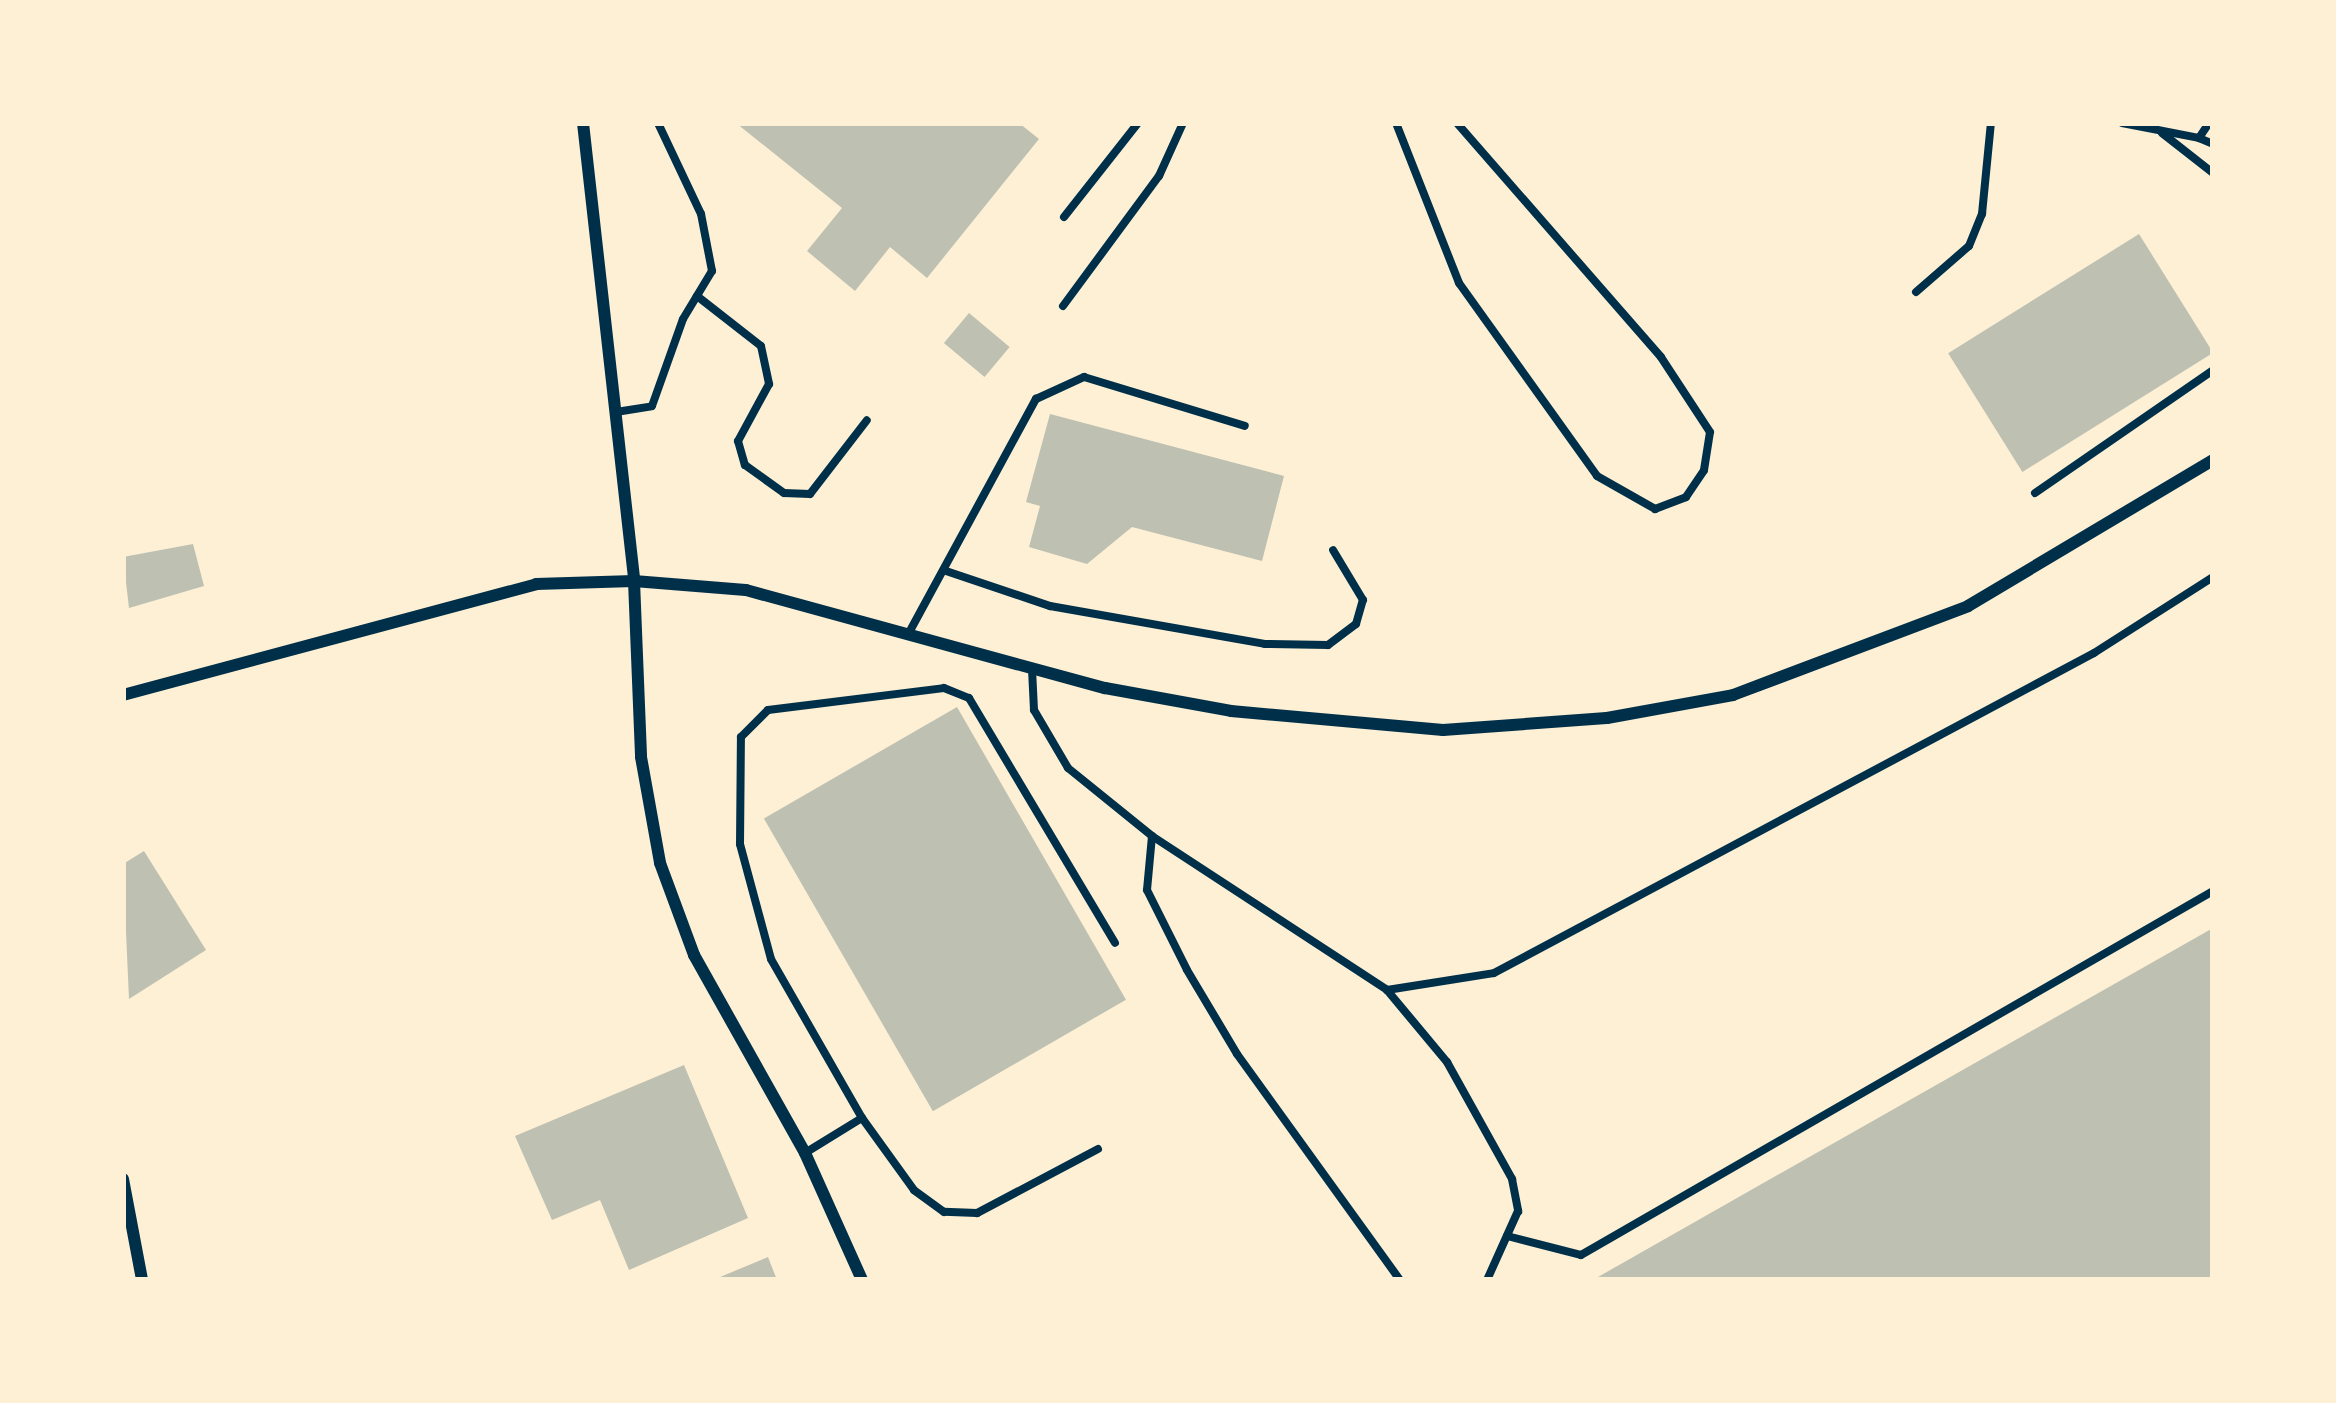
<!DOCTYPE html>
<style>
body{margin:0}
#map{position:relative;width:2336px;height:1403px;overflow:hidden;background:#fdf0d5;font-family:Commissioner,sans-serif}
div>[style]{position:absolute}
.building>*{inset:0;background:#bec0b2;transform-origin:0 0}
.service>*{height:8px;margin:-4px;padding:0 4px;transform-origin:4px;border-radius:4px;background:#003049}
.minor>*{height:12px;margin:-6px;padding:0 6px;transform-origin:6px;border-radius:6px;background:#003049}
span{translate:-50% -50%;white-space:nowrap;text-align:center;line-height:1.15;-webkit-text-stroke:9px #fdf0d5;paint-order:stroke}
.frame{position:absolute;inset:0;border:126px solid #fdf0d5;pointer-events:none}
</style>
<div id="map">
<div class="building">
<div style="clip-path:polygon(736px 123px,1019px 123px,1039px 139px,927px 278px,890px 247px,855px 291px,807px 251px,842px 208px)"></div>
<div style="left:2139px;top:234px;width:140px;height:225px;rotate:58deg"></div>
<div style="left:969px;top:313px;width:53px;height:39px;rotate:40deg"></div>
<div style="clip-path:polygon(1050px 414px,1284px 476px,1262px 561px,1132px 527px,1087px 564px,1029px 547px,1040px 506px,1026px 502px)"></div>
<div style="clip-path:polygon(193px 544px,204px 586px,129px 608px,123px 557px)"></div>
<div style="left:957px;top:707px;width:338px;height:223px;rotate:60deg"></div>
<div style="clip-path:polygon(144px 851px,206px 950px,129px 999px,123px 864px)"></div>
<div style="clip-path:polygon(2213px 928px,2213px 1280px,1598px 1277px,1744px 1194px)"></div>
<div style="clip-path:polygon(684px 1065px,748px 1218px,629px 1270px,600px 1200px,552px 1220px,515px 1136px)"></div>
<div style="clip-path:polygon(768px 1257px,777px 1280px,713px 1280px)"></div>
</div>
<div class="service">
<div style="left:1396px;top:123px;width:172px;rotate:68.5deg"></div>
<div style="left:1459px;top:283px;width:237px;rotate:54.4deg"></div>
<div style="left:1597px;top:476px;width:67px;rotate:29.6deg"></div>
<div style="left:1655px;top:509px;width:33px;rotate:-21deg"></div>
<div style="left:1686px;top:497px;width:32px;rotate:-56deg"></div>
<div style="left:1704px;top:470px;width:38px;rotate:-81deg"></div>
<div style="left:1710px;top:432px;width:90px;rotate:-123.2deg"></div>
<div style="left:1661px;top:357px;width:310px;rotate:-131.1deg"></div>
<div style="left:2122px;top:123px;width:78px;rotate:11deg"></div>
<div style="left:2209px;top:123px;width:18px;rotate:124deg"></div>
<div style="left:2199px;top:138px;width:15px;rotate:23deg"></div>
<div style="left:2162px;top:133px;width:65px;rotate:38.1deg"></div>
<div style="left:1064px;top:217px;width:120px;rotate:-51.8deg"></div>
<div style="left:1916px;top:292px;width:70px;rotate:-41deg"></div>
<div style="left:1969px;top:246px;width:35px;rotate:-68deg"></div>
<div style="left:1982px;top:214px;width:91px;rotate:-84.4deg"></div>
<div style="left:697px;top:296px;width:81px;rotate:38deg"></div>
<div style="left:761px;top:346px;width:39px;rotate:78deg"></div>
<div style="left:769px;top:384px;width:65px;rotate:118.5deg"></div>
<div style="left:738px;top:441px;width:25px;rotate:74deg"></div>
<div style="left:745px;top:465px;width:48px;rotate:35.7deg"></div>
<div style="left:784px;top:493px;width:26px;rotate:2deg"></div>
<div style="left:810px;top:494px;width:93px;rotate:-52.4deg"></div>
<div style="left:1063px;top:306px;width:162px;rotate:-53.6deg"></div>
<div style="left:1159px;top:176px;width:58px;rotate:-65.6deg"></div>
<div style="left:616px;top:412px;width:36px;rotate:-9deg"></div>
<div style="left:652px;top:406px;width:92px;rotate:-70.4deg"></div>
<div style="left:683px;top:319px;width:56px;rotate:-58.9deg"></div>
<div style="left:712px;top:271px;width:58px;rotate:-100.9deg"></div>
<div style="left:701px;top:214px;width:101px;rotate:-115.3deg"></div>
<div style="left:2035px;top:493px;width:216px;rotate:-34.6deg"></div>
<div style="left:946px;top:571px;width:110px;rotate:18.6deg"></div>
<div style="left:1050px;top:606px;width:218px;rotate:10deg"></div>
<div style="left:1265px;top:644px;width:63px;rotate:0.9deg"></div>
<div style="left:1328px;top:645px;width:35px;rotate:-37deg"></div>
<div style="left:1356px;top:624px;width:25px;rotate:-74deg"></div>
<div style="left:1363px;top:600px;width:58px;rotate:-121deg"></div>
<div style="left:911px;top:629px;width:262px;rotate:-61.5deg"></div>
<div style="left:1036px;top:399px;width:53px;rotate:-24.6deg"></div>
<div style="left:1084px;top:377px;width:168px;rotate:16.9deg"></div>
<div style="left:1032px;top:669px;width:41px;rotate:87.2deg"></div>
<div style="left:1034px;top:710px;width:67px;rotate:59.6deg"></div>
<div style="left:1068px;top:768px;width:108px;rotate:39deg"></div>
<div style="left:1152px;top:836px;width:281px;rotate:33.2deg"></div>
<div style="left:1387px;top:990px;width:94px;rotate:50.2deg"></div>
<div style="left:1447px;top:1062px;width:134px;rotate:60.9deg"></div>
<div style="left:1512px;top:1179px;width:33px;rotate:79deg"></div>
<div style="left:1518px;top:1211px;width:76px;rotate:114.2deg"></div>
<div style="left:1152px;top:836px;width:54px;rotate:95.3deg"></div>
<div style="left:1147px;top:890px;width:89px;rotate:63.4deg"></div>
<div style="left:1187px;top:970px;width:98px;rotate:59.2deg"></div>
<div style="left:1237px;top:1054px;width:279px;rotate:54.2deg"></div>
<div style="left:1387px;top:990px;width:108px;rotate:-9deg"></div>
<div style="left:1494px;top:973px;width:680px;rotate:-28.07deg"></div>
<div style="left:2094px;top:653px;width:141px;rotate:-32.6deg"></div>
<div style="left:1098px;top:1149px;width:137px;rotate:152.1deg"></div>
<div style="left:977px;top:1213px;width:33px;rotate:-178deg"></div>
<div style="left:944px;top:1212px;width:37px;rotate:-144deg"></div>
<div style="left:914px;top:1190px;width:89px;rotate:-125.8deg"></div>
<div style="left:862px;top:1118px;width:183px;rotate:-119.8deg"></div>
<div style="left:771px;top:959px;width:119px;rotate:-105.1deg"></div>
<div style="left:740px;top:844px;width:107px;rotate:-89.5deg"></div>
<div style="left:741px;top:737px;width:38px;rotate:-45deg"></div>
<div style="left:768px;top:710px;width:177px;rotate:-7.1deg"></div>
<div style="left:944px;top:688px;width:27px;rotate:22deg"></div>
<div style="left:969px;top:698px;width:285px;rotate:59.2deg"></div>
<div style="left:805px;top:1153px;width:67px;rotate:-31.6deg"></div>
<div style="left:1507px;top:1236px;width:76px;rotate:14.4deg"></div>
<div style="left:1581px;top:1255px;width:729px;rotate:-29.94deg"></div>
</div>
<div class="minor">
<div style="left:583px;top:123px;width:461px;rotate:83.6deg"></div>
<div style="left:634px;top:581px;width:176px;rotate:87.7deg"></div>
<div style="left:641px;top:757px;width:108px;rotate:79.8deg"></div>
<div style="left:660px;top:863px;width:98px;rotate:69.7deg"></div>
<div style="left:694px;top:955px;width:227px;rotate:60.7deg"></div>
<div style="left:805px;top:1153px;width:139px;rotate:65.8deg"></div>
<div style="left:123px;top:695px;width:428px;rotate:-15deg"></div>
<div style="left:536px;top:584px;width:98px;rotate:-1.8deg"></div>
<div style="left:634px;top:581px;width:112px;rotate:4.6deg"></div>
<div style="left:746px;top:590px;width:372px;rotate:15.3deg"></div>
<div style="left:1105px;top:688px;width:128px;rotate:10.3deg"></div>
<div style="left:1231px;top:711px;width:213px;rotate:5.1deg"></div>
<div style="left:1443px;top:730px;width:164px;rotate:-4.2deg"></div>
<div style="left:1607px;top:718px;width:128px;rotate:-10.3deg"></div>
<div style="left:1733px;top:695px;width:251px;rotate:-20.7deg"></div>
<div style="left:1968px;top:606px;width:285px;rotate:-30.8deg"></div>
<div style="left:123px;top:1179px;width:103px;rotate:79.3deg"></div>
</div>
<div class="frame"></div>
</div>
